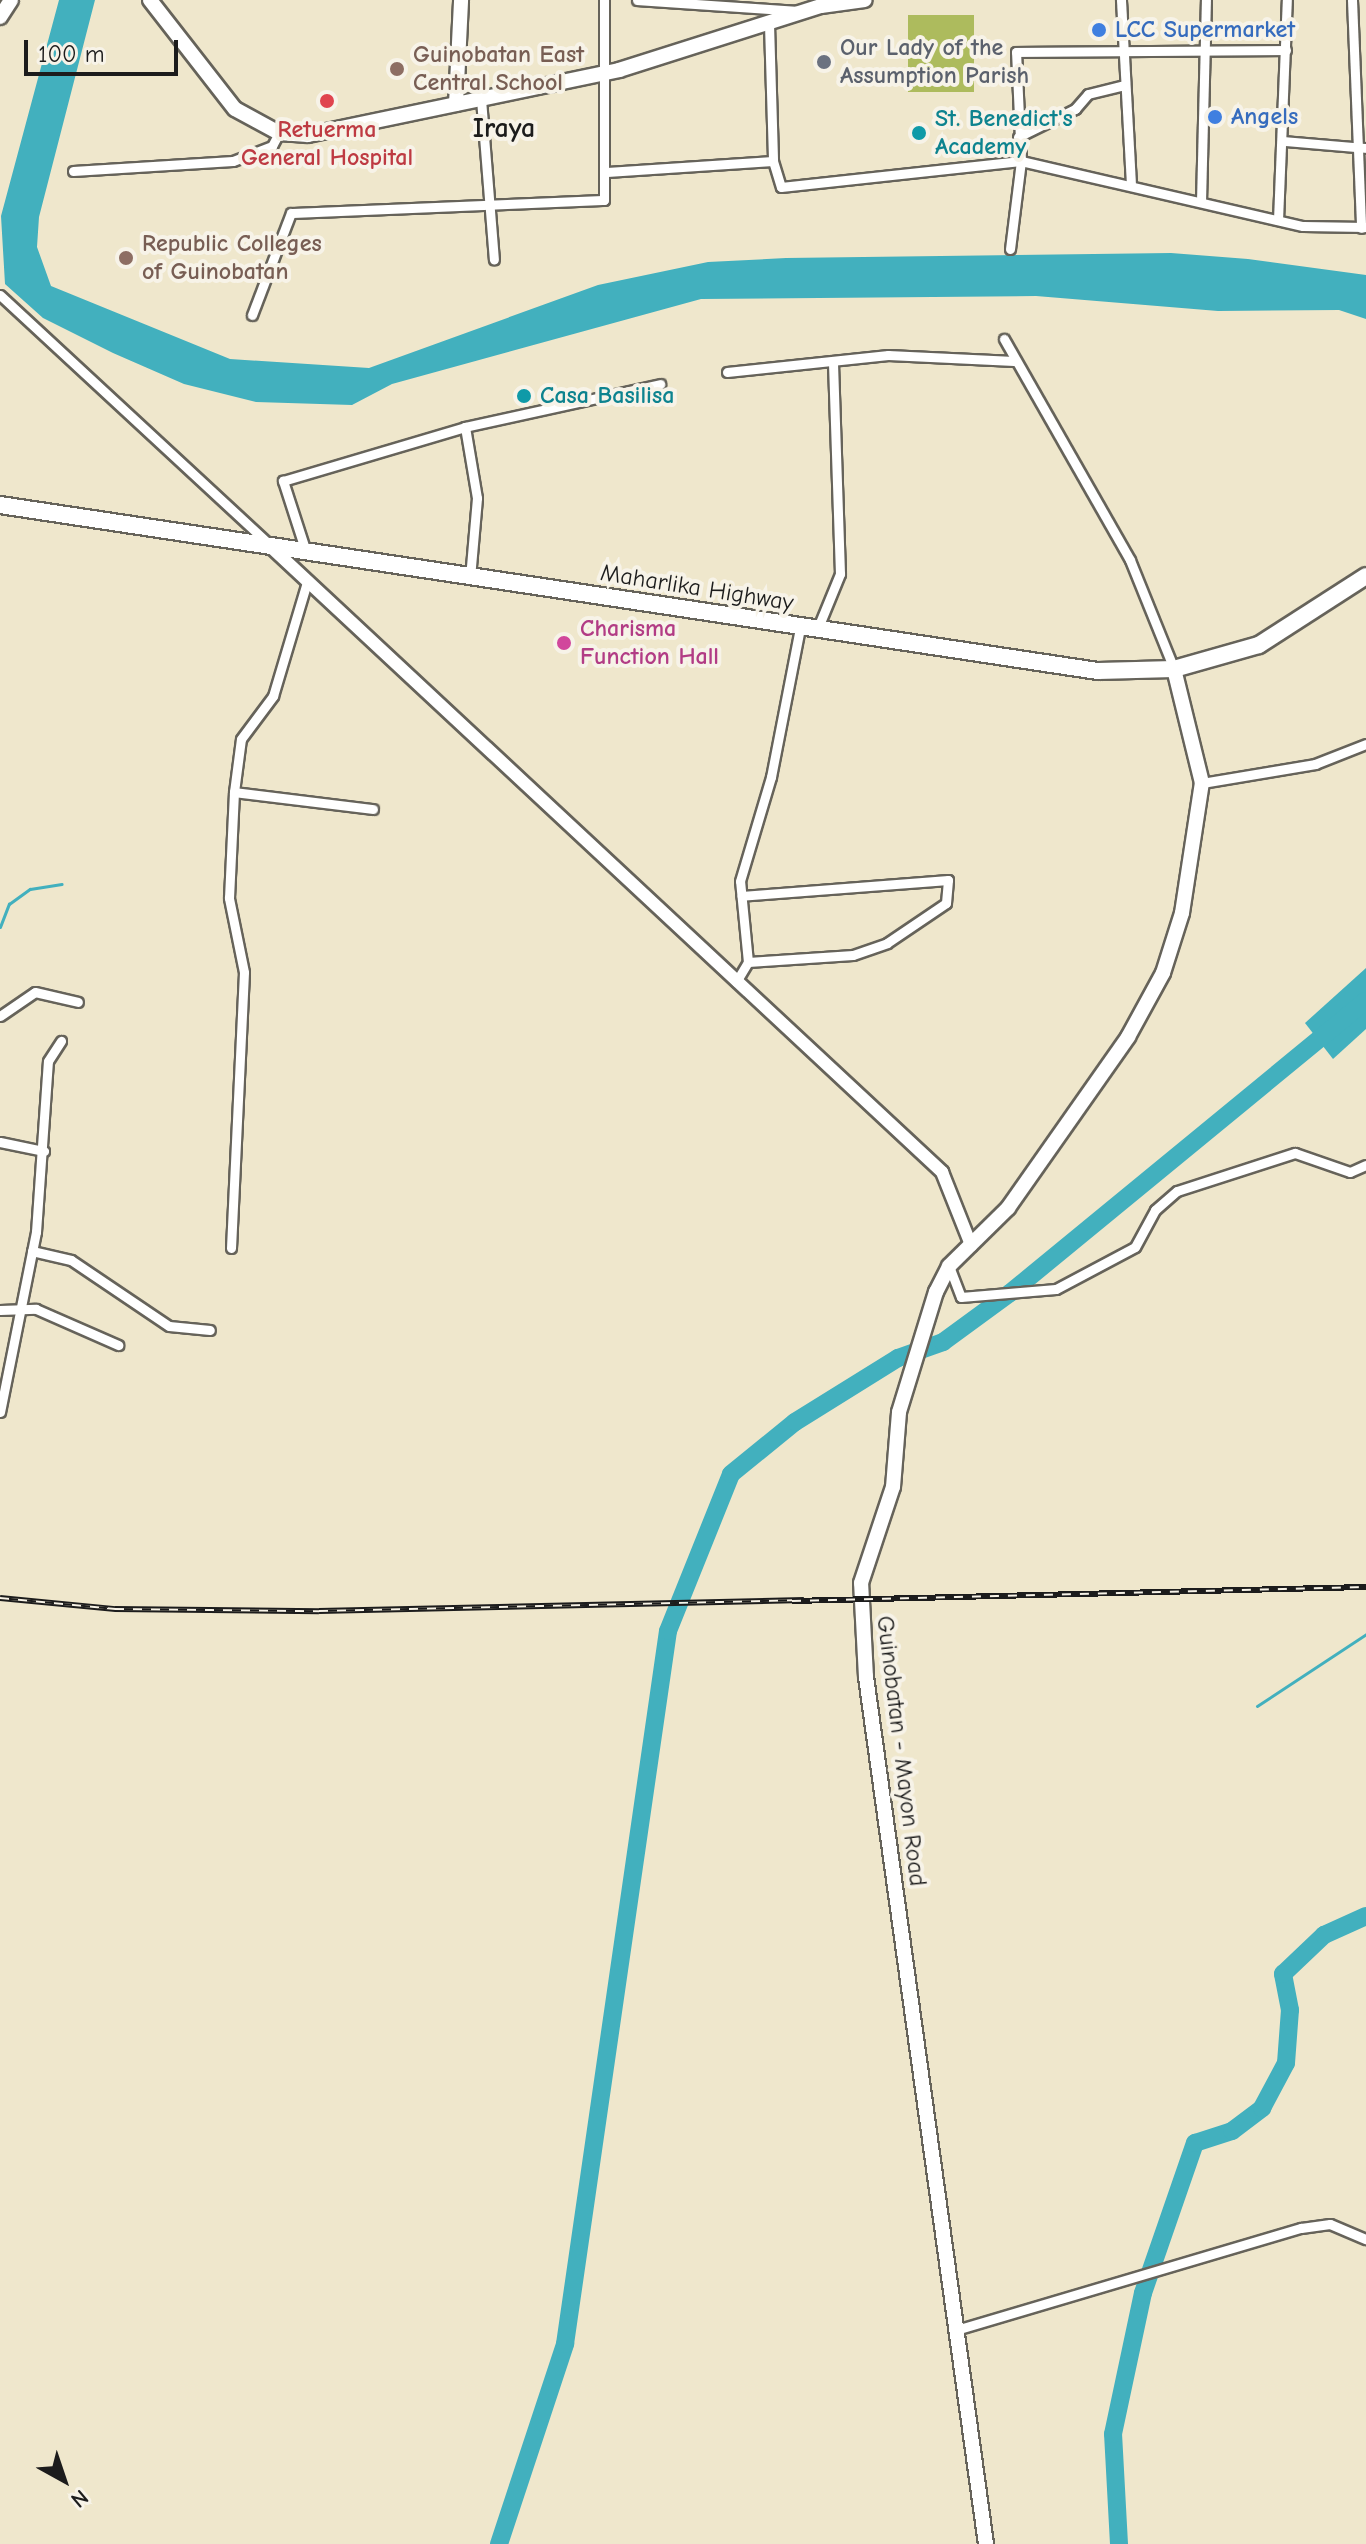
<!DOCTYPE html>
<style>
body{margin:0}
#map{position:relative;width:1366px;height:2544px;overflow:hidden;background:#efe7cc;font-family:"Comic Neue",sans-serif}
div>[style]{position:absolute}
.green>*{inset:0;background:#adbb5d;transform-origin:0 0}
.water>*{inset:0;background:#42b0be}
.stream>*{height:3px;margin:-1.5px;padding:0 1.5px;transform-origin:1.5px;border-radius:1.5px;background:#42b0be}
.river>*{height:18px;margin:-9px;padding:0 9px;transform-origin:9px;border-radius:9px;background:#42b0be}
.roads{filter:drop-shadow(2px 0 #66635a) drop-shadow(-2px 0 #66635a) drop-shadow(0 2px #66635a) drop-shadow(0 -2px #66635a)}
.minor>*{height:9px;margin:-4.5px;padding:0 4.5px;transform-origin:4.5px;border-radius:4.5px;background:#fff}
.tertiary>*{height:12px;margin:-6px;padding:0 6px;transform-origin:6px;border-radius:6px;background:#fff}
.secondary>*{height:14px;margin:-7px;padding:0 7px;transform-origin:7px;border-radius:7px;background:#fff}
.primary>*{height:14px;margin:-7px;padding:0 7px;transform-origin:7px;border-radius:7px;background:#fff}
.trunk>*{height:16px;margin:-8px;padding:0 8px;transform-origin:8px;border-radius:8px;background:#fff}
.rail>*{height:6px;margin-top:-3px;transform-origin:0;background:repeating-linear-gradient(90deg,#f7f3e8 0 9px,#1c1c1c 0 18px);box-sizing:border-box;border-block:2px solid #1c1c1c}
.dots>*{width:22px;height:22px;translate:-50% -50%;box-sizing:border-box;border:4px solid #f7f3e8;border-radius:50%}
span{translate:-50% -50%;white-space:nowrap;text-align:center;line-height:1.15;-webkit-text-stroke:8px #f7f3e8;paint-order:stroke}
.shop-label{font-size:24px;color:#366cbe;font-weight:700}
.left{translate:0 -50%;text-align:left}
.worship-label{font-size:24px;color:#5b616d;font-weight:700}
.education-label{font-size:24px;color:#785e54;font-weight:700}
.culture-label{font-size:24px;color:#0d838f;font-weight:700}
.health-label{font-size:24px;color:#be3a42;font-weight:700}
.street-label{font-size:24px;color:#1c1c1c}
.hotel-label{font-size:24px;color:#b23c85;font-weight:700}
.quarter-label{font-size:28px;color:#1c1c1c;font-weight:700}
.north{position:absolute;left:24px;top:2440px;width:80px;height:80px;-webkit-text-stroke:6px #f7f3e8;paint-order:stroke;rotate:140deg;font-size:22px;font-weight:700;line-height:32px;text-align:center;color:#1c1c1c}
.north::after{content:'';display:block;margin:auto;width:28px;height:36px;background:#1c1c1c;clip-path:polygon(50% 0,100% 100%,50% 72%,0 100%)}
.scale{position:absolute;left:24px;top:40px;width:154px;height:36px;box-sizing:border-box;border:4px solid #1c1c1c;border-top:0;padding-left:10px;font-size:24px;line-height:28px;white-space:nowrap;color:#1c1c1c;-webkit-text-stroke:6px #f7f3e8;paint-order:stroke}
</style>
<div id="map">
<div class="green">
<div style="left:908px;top:15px;width:66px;height:77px"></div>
</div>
<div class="water">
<div style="clip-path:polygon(59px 0,95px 0,39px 217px,37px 247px,51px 286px,230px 359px,369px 368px,598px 285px,708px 262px,786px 258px,1171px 253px,1248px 259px,1366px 275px,1366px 319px,1339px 310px,1218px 311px,1036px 296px,701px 299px,392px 384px,352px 405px,256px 402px,184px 384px,113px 353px,43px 318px,5px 284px,1px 216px)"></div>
<div style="clip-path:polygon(1366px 968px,1366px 1029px,1333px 1059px,1305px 1023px)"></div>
</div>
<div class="stream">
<div style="left:0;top:927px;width:25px;rotate:-69deg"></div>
<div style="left:9px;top:904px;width:26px;rotate:-36deg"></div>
<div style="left:30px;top:889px;width:32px;rotate:-9deg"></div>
<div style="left:1257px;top:1706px;width:131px;rotate:-33.4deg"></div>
</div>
<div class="river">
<div style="left:499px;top:2544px;width:211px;rotate:-71.7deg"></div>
<div style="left:565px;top:2344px;width:720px;rotate:-81.78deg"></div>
<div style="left:668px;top:1631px;width:169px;rotate:-68.1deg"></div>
<div style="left:731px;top:1474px;width:82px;rotate:-39.1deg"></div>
<div style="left:795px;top:1422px;width:121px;rotate:-31.9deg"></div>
<div style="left:898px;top:1358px;width:48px;rotate:-19.6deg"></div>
<div style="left:943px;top:1342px;width:83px;rotate:-36.2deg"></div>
<div style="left:1010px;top:1293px;width:460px;rotate:-39.4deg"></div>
<div style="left:1119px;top:2544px;width:110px;rotate:-93.1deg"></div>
<div style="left:1113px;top:2434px;width:144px;rotate:-78deg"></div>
<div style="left:1143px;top:2293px;width:159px;rotate:-70.9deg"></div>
<div style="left:1195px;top:2143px;width:39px;rotate:-18deg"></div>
<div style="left:1232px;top:2131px;width:38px;rotate:-37deg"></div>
<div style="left:1262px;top:2108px;width:51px;rotate:-61.9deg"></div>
<div style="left:1286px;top:2063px;width:53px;rotate:-85.7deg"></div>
<div style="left:1290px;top:2010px;width:37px;rotate:-101deg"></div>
<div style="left:1283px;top:1974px;width:57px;rotate:-43.6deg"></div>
<div style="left:1324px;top:1935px;width:46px;rotate:-24.3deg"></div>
</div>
<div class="roads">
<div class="minor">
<div style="left:637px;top:0;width:161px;rotate:3.9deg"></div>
<div style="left:1121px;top:0;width:183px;rotate:86.9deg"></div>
<div style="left:1352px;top:0;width:228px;rotate:87.7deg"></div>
<div style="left:769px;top:24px;width:137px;rotate:88.3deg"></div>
<div style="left:773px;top:161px;width:27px;rotate:73deg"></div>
<div style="left:781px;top:187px;width:241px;rotate:-6.2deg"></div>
<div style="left:1021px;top:161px;width:289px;rotate:13deg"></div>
<div style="left:1303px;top:226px;width:63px;rotate:0.9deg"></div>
<div style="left:481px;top:99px;width:161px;rotate:85.4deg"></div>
<div style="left:1018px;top:137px;width:64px;rotate:-26.2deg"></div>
<div style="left:1075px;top:109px;width:20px;rotate:-49deg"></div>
<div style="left:1088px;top:94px;width:34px;rotate:-14deg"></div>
<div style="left:1284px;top:141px;width:82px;rotate:4.9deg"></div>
<div style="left:73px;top:171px;width:160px;rotate:-3.6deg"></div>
<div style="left:233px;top:161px;width:42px;rotate:-21deg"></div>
<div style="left:272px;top:146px;width:15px;rotate:-62deg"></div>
<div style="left:607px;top:172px;width:166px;rotate:-3.8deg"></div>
<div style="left:1201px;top:202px;width:202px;rotate:-88.6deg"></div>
<div style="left:1278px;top:220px;width:220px;rotate:-87.7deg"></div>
<div style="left:1010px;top:249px;width:89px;rotate:-82.9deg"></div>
<div style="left:1021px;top:161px;width:109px;rotate:-92.6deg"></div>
<div style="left:1016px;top:52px;width:270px;rotate:-0.4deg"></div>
<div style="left:0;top:295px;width:364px;rotate:42.8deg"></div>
<div style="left:252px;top:315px;width:109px;rotate:-69.1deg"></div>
<div style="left:291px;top:213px;width:313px;rotate:-2.4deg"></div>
<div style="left:604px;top:200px;width:200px;rotate:-90deg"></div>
<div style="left:1004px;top:339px;width:254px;rotate:60.3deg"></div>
<div style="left:1130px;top:560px;width:118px;rotate:68deg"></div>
<div style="left:727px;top:372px;width:162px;rotate:-6deg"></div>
<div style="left:888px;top:355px;width:126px;rotate:2.7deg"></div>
<div style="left:465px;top:427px;width:72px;rotate:80.4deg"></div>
<div style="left:477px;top:498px;width:80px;rotate:95deg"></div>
<div style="left:306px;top:552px;width:75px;rotate:-107.9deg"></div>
<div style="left:283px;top:481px;width:190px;rotate:-16.5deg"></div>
<div style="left:465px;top:427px;width:200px;rotate:-12.4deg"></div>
<div style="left:817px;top:630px;width:61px;rotate:-67.7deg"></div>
<div style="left:840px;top:574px;width:213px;rotate:-91.9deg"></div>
<div style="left:1202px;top:783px;width:115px;rotate:-9.5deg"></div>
<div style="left:1315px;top:764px;width:55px;rotate:-21.4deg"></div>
<div style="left:234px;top:792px;width:140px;rotate:7deg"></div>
<div style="left:748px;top:962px;width:81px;rotate:-95.6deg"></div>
<div style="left:740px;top:881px;width:109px;rotate:-73.4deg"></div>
<div style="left:771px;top:777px;width:152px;rotate:-79deg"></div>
<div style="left:736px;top:982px;width:23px;rotate:-59deg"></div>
<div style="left:748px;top:962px;width:105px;rotate:-3.8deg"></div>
<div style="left:853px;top:955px;width:36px;rotate:-19deg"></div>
<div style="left:887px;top:943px;width:71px;rotate:-34.1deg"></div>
<div style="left:946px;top:903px;width:23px;rotate:-85deg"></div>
<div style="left:948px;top:880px;width:207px;rotate:175.6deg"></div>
<div style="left:0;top:1016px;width:42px;rotate:-34.4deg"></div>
<div style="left:35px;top:992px;width:44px;rotate:13.1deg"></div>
<div style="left:0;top:1142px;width:45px;rotate:11.6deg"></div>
<div style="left:231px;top:1248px;width:276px;rotate:-87.3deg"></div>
<div style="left:244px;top:972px;width:76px;rotate:-101.5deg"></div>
<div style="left:229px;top:898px;width:106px;rotate:-87.3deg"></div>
<div style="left:234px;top:792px;width:53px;rotate:-82.5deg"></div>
<div style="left:241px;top:739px;width:54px;rotate:-53.3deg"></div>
<div style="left:273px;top:696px;width:119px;rotate:-73.4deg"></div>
<div style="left:32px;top:1251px;width:40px;rotate:13deg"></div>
<div style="left:71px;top:1260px;width:118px;rotate:34deg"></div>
<div style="left:169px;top:1326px;width:41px;rotate:5.6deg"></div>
<div style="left:949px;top:1266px;width:33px;rotate:69deg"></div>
<div style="left:961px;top:1297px;width:95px;rotate:-4.8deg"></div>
<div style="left:1056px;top:1289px;width:89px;rotate:-28deg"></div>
<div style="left:1135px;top:1247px;width:42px;rotate:-61.6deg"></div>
<div style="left:1155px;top:1210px;width:29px;rotate:-41deg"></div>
<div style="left:1177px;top:1191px;width:124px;rotate:-17.9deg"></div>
<div style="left:1295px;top:1153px;width:58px;rotate:19.1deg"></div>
<div style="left:1350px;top:1172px;width:17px;rotate:-24deg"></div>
<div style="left:0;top:1310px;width:36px;rotate:-2deg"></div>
<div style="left:36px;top:1309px;width:90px;rotate:23.7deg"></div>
<div style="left:0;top:1412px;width:184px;rotate:-78.7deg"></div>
<div style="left:36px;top:1232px;width:171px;rotate:-86deg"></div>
<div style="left:48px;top:1061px;width:24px;rotate:-57deg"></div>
<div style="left:956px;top:2330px;width:360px;rotate:-16.5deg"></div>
<div style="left:1301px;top:2228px;width:29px;rotate:-8deg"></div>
<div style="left:1330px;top:2224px;width:39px;rotate:23deg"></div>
</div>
<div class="tertiary">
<div style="left:272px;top:548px;width:916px;rotate:42.96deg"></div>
<div style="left:942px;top:1172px;width:79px;rotate:68.3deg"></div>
</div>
<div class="secondary">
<div style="left:456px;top:104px;width:104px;rotate:-87.2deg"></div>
<div style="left:986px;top:2544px;width:875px;rotate:-97.88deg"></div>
<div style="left:866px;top:1677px;width:94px;rotate:-93deg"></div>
<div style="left:861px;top:1583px;width:101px;rotate:-71.6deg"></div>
<div style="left:893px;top:1487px;width:75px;rotate:-85.4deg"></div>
<div style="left:899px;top:1412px;width:126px;rotate:-72.9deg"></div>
<div style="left:936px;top:1292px;width:29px;rotate:-63deg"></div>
<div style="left:949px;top:1266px;width:83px;rotate:-44.5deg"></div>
<div style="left:1008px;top:1208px;width:209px;rotate:-54.9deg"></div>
<div style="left:1128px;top:1037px;width:73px;rotate:-61.3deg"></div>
<div style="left:1163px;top:973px;width:63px;rotate:-72.4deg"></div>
<div style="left:1182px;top:913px;width:132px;rotate:-81.3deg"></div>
<div style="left:1202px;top:783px;width:117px;rotate:-103.8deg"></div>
</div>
<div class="primary">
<div style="left:150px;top:0;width:138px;rotate:52.1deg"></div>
<div style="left:235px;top:109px;width:50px;rotate:28.6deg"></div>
<div style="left:279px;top:133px;width:29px;rotate:4deg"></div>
<div style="left:308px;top:135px;width:318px;rotate:-11.8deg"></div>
<div style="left:619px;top:70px;width:212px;rotate:-17.6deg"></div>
<div style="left:821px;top:6px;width:44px;rotate:-7.8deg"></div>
<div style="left:0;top:17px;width:20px;rotate:-57deg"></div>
</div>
<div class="trunk">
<div style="left:0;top:505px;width:1110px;rotate:8.6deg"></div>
<div style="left:1098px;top:671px;width:76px;rotate:-1.5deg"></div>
<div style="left:1174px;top:669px;width:88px;rotate:-15.8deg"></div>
<div style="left:1259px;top:645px;width:127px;rotate:-32.8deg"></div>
</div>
</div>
<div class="rail">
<div style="left:0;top:1598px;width:116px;rotate:5.5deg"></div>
<div style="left:115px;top:1609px;width:204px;rotate:0.6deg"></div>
<div style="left:319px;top:1611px;width:485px;rotate:-1.3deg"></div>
<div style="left:792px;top:1601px;width:574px;rotate:-1.4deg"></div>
</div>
<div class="dots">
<div style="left:1099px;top:30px;background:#3f7fe0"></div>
<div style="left:824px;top:62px;background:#6b7280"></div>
<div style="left:397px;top:69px;background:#8d6e63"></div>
<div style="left:327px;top:101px;background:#e0444e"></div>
<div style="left:1215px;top:117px;background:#3f7fe0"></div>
<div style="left:919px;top:133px;background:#0f9aa8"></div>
<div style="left:126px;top:258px;background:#8d6e63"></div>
<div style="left:524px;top:396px;background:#0f9aa8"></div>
<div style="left:564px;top:643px;background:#d1479c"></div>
</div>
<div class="shop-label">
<span class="left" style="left:1115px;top:30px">LCC Supermarket</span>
<span class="left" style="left:1231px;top:117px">Angels</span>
</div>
<div class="worship-label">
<span class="left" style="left:840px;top:62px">Our Lady of the<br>Assumption Parish</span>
</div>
<div class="education-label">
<span class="left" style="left:413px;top:69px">Guinobatan East<br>Central School</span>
<span class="left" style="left:142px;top:258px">Republic Colleges<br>of Guinobatan</span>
</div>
<div class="culture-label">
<span class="left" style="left:935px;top:133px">St. Benedict's<br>Academy</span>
<span class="left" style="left:540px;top:396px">Casa Basilisa</span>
</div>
<div class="health-label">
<span style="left:327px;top:144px">Retuerma<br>General Hospital</span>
</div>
<div class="street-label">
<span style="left:697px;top:588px;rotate:9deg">Maharlika Highway</span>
<span style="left:901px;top:1751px;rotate:83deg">Guinobatan - Mayon Road</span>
</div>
<div class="hotel-label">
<span class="left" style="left:580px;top:643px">Charisma<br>Function Hall</span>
</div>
<div class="quarter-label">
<span style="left:504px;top:128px">Iraya</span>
</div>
<div class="north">N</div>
<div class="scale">100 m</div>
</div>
